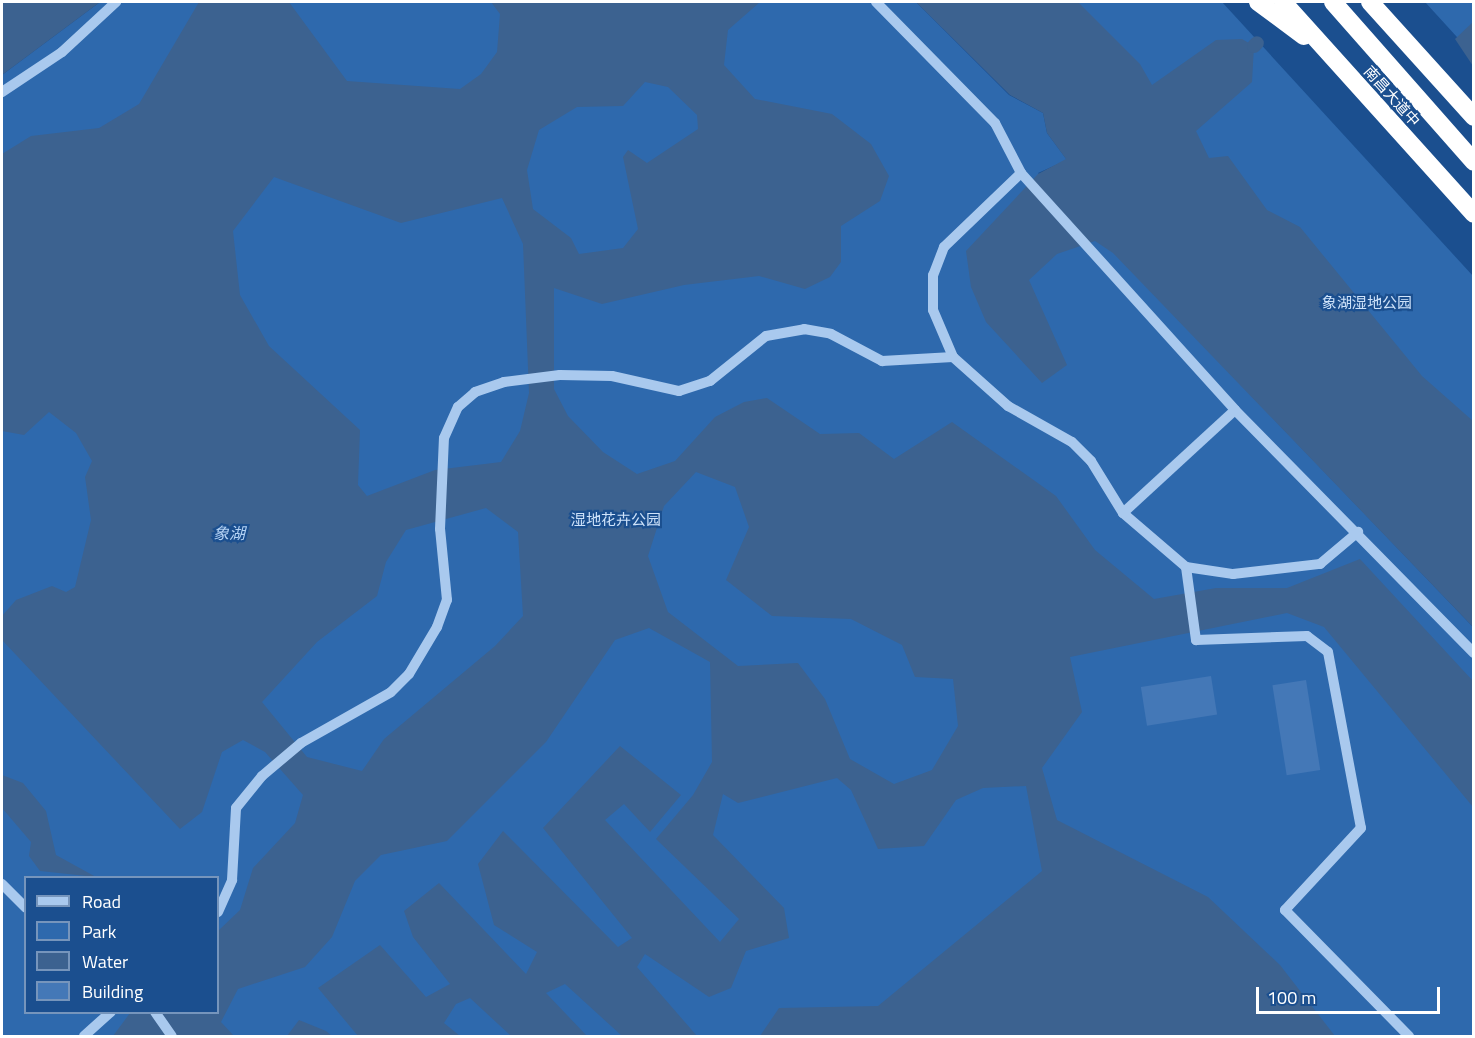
<!DOCTYPE html>
<meta charset="utf-8">
<style>
body{margin:0}
#map{position:relative;width:1475px;height:1038px;overflow:hidden;background:#1b4f8f;font-family:"Titillium Web","Noto Sans SC",sans-serif}
div>[style]{position:absolute}
.green>*{inset:0;background:#2e69ad}
.water>*{inset:0;background:#3c6290}
.canal>*{height:14px;margin:-7px;padding:0 7px;transform-origin:7px;border-radius:7px;background:#3c6290}
.building>*{inset:0;background:#4478b7;transform-origin:0 0}
.minor>*{height:10px;margin:-5px;padding:0 5px;transform-origin:5px;border-radius:5px;background:#a9c9ee}
.highway>*{height:18px;margin:-9px;padding:0 9px;transform-origin:9px;border-radius:9px;background:#fff}
span{translate:-50% -50%;white-space:nowrap;text-align:center;line-height:1.15;-webkit-text-stroke:4.5px #1b4f8f;paint-order:stroke}
.street-label{font-size:15px;color:#fff}
.park-label{font-size:15px;color:#cfe3fa}
.water-label{font-size:16px;color:#b5d3f5;font-style:italic}
.frame{position:absolute;inset:0;border:3px solid #fff;pointer-events:none}
.legend{position:absolute;left:24px;top:876px;width:195px;height:138px;box-sizing:border-box;background:#1b4f8f;border:2px solid #7695bc;margin:0;padding:8px 10px;list-style:none;font-size:18px;color:#fff}
.legend li{display:flex;align-items:center;gap:12px;height:30px}
.legend b{width:30px;border:2px solid #7695bc}
.scale{position:absolute;left:1256px;top:987px;width:184px;height:27px;box-sizing:border-box;border:3px solid #fff;border-top:0;padding-left:8px;font-size:18px;line-height:21px;white-space:nowrap;color:#fff;-webkit-text-stroke:4px #1b4f8f;paint-order:stroke}
</style>
<div id="map">
<div class="green">
<div style="clip-path:polygon(evenodd,100px 2px,916px 2px,1009px 95px,1043px 113px,1047px 133px,1067px 160px,1038px 173px,1473px 627px,1473px 1036px,2px 1036px,2px 75px,100px 2px,26px 878px,218px 878px,218px 1012px,26px 1012px,26px 878px)"></div>
<div style="clip-path:polygon(974px 2px,1222px 2px,1473px 276px,1473px 571px)"></div>
<div style="clip-path:polygon(1425px 2px,1473px 2px,1473px 56px,1467px 48px)"></div>
</div>
<div class="water">
<div style="clip-path:polygon(2px 2px,100px 2px,2px 75px)"></div>
<div style="clip-path:polygon(evenodd,199px 2px,289px 2px,347px 81px,460px 89px,481px 74px,497px 52px,500px 14px,491px 2px,760px 2px,728px 30px,724px 65px,755px 99px,832px 114px,871px 144px,889px 176px,880px 201px,841px 226px,841px 262px,830px 277px,805px 289px,759px 276px,684px 285px,602px 304px,554px 288px,554px 389px,568px 416px,603px 452px,637px 474px,675px 461px,715px 417px,744px 402px,767px 398px,820px 434px,859px 433px,894px 459px,952px 422px,1056px 496px,1095px 550px,1154px 599px,1216px 588px,1287px 588px,1360px 559px,1473px 681px,1473px 807px,1324px 627px,1287px 613px,1070px 657px,1082px 712px,1042px 768px,1057px 820px,1208px 897px,1280px 965px,1335px 1036px,760px 1036px,779px 1008px,878px 1006px,1042px 871px,1026px 786px,983px 788px,956px 800px,924px 846px,878px 849px,851px 790px,837px 778px,738px 803px,723px 794px,713px 835px,784px 908px,789px 938px,746px 951px,731px 988px,709px 997px,645px 954px,637px 967px,697px 1036px,622px 1036px,565px 984px,546px 993px,587px 1036px,511px 1036px,470px 998px,456px 1004px,444px 1023px,460px 1036px,358px 1036px,318px 988px,380px 945px,426px 997px,450px 984px,413px 937px,404px 911px,439px 883px,526px 974px,537px 952px,494px 925px,478px 864px,503px 831px,618px 947px,632px 938px,543px 828px,620px 746px,681px 795px,650px 832px,624px 804px,605px 820px,720px 942px,739px 919px,656px 839px,693px 795px,712px 762px,710px 662px,649px 628px,615px 640px,546px 742px,447px 841px,381px 855px,355px 881px,332px 937px,305px 967px,238px 989px,221px 1022px,234px 1036px,113px 1036px,130px 1013px,218px 1012px,218px 931px,240px 910px,253px 868px,295px 823px,303px 795px,265px 752px,243px 740px,222px 752px,202px 812px,180px 829px,2px 640px,2px 616px,16px 600px,52px 586px,66px 592px,75px 587px,91px 520px,85px 477px,92px 461px,76px 433px,49px 412px,24px 435px,2px 431px,2px 154px,31px 136px,99px 128px,139px 104px,199px 2px,645px 82px,668px 87px,697px 115px,698px 129px,647px 163px,628px 150px,623px 157px,638px 229px,623px 248px,579px 254px,571px 238px,533px 209px,527px 170px,539px 130px,577px 107px,623px 106px,645px 82px,199px 2px,274px 177px,401px 223px,502px 198px,523px 244px,529px 393px,520px 431px,501px 462px,435px 470px,367px 496px,358px 485px,360px 430px,269px 346px,240px 295px,233px 231px,274px 177px,199px 2px,696px 472px,735px 487px,749px 527px,726px 580px,772px 616px,851px 619px,902px 645px,915px 677px,953px 679px,958px 726px,932px 770px,894px 784px,850px 759px,825px 699px,798px 663px,738px 666px,668px 612px,648px 556px,664px 506px,696px 472px,199px 2px,486px 508px,518px 532px,523px 616px,495px 646px,384px 739px,362px 771px,307px 757px,262px 702px,317px 642px,377px 596px,386px 562px,406px 530px,486px 508px)"></div>
<div style="clip-path:polygon(916px 2px,1078px 2px,1140px 64px,1152px 85px,1216px 40px,1242px 39px,1254px 46px,1252px 82px,1196px 131px,1209px 158px,1228px 156px,1267px 210px,1300px 227px,1422px 376px,1473px 421px,1473px 627px,1113px 253px,1095px 241px,1057px 254px,1029px 280px,1067px 365px,1042px 383px,986px 322px,971px 287px,966px 251px,1038px 174px,1066px 159px,1047px 133px,1043px 113px,1010px 95px)"></div>
<div style="clip-path:polygon(1473px 22px,1473px 66px,1455px 39px)"></div>
<div style="clip-path:polygon(2px 775px,23px 783px,46px 811px,56px 855px,96px 877px,40px 871px,29px 856px,31px 842px,2px 808px)"></div>
<div style="clip-path:polygon(299px 1020px,326px 1031px,332px 1036px,287px 1036px)"></div>
</div>
<div class="canal">
<div style="left:1254px;top:46px;width:4px;rotate:-45deg"></div>
</div>
<div class="building">
<div style="left:1211px;top:676px;width:39px;height:71px;rotate:81deg"></div>
<div style="left:1306px;top:680px;width:91px;height:34px;rotate:81deg"></div>
</div>
<div class="minor">
<div style="left:876px;top:2px;width:170px;rotate:45.5deg"></div>
<div style="left:995px;top:123px;width:56px;rotate:62.5deg"></div>
<div style="left:1021px;top:173px;width:319px;rotate:47.9deg"></div>
<div style="left:1235px;top:410px;width:341px;rotate:45.5deg"></div>
<div style="left:2px;top:92px;width:72px;rotate:-33.7deg"></div>
<div style="left:62px;top:52px;width:74px;rotate:-42.8deg"></div>
<div style="left:1021px;top:173px;width:107px;rotate:136.1deg"></div>
<div style="left:944px;top:247px;width:30px;rotate:111deg"></div>
<div style="left:933px;top:275px;width:35px;rotate:90deg"></div>
<div style="left:933px;top:310px;width:51px;rotate:66.9deg"></div>
<div style="left:953px;top:357px;width:74px;rotate:41.7deg"></div>
<div style="left:1008px;top:406px;width:73px;rotate:29.4deg"></div>
<div style="left:1072px;top:442px;width:27px;rotate:45deg"></div>
<div style="left:1091px;top:461px;width:61px;rotate:58.4deg"></div>
<div style="left:1123px;top:513px;width:83px;rotate:40.6deg"></div>
<div style="left:1186px;top:567px;width:48px;rotate:8.5deg"></div>
<div style="left:1233px;top:574px;width:88px;rotate:-6.6deg"></div>
<div style="left:1320px;top:564px;width:50px;rotate:-40.1deg"></div>
<div style="left:1123px;top:513px;width:152px;rotate:-42.6deg"></div>
<div style="left:1186px;top:567px;width:74px;rotate:82.2deg"></div>
<div style="left:1196px;top:640px;width:111px;rotate:-2.1deg"></div>
<div style="left:1307px;top:636px;width:26px;rotate:37deg"></div>
<div style="left:1328px;top:652px;width:179px;rotate:79.4deg"></div>
<div style="left:1361px;top:828px;width:112px;rotate:132.8deg"></div>
<div style="left:1285px;top:910px;width:177px;rotate:45.5deg"></div>
<div style="left:2px;top:884px;width:34px;rotate:45deg"></div>
<div style="left:218px;top:912px;width:35px;rotate:-66deg"></div>
<div style="left:232px;top:880px;width:72px;rotate:-86.8deg"></div>
<div style="left:236px;top:808px;width:41px;rotate:-50.9deg"></div>
<div style="left:262px;top:776px;width:51px;rotate:-40.2deg"></div>
<div style="left:301px;top:743px;width:103px;rotate:-29.5deg"></div>
<div style="left:391px;top:692px;width:25px;rotate:-45deg"></div>
<div style="left:409px;top:674px;width:55px;rotate:-59.2deg"></div>
<div style="left:437px;top:627px;width:29px;rotate:-70deg"></div>
<div style="left:447px;top:600px;width:71px;rotate:-95.6deg"></div>
<div style="left:440px;top:529px;width:91px;rotate:-87.5deg"></div>
<div style="left:444px;top:438px;width:34px;rotate:-66deg"></div>
<div style="left:458px;top:407px;width:23px;rotate:-41deg"></div>
<div style="left:475px;top:392px;width:31px;rotate:-19deg"></div>
<div style="left:504px;top:382px;width:56px;rotate:-7.1deg"></div>
<div style="left:560px;top:375px;width:52px;rotate:1.1deg"></div>
<div style="left:612px;top:376px;width:69px;rotate:12.6deg"></div>
<div style="left:679px;top:391px;width:33px;rotate:-18deg"></div>
<div style="left:710px;top:381px;width:72px;rotate:-38.8deg"></div>
<div style="left:766px;top:336px;width:39px;rotate:-10deg"></div>
<div style="left:804px;top:329px;width:27px;rotate:10deg"></div>
<div style="left:831px;top:334px;width:58px;rotate:27.9deg"></div>
<div style="left:882px;top:361px;width:71px;rotate:-3.2deg"></div>
<div style="left:155px;top:1012px;width:29px;rotate:55deg"></div>
<div style="left:84px;top:1036px;width:36px;rotate:-42deg"></div>
</div>
<div class="highway">
<div style="left:1258px;top:2px;width:57px;rotate:36.5deg"></div>
<div style="left:1283px;top:2px;width:285px;rotate:48deg"></div>
<div style="left:1333px;top:2px;width:213px;rotate:48.6deg"></div>
<div style="left:1370px;top:2px;width:155px;rotate:47.9deg"></div>
</div>
<div class="street-label">
<span style="left:1392px;top:96px;rotate:48deg">南昌大道中</span>
</div>
<div class="park-label">
<span style="left:1367px;top:303px">象湖湿地公园</span>
<span style="left:616px;top:520px">湿地花卉公园</span>
</div>
<div class="water-label">
<span style="left:229px;top:533px">象湖</span>
</div>
<div class="frame"></div>
<ul class="legend">
<li><b style="height:8px;background:#a9c9ee"></b>Road</li>
<li><b style="height:16px;background:#2e69ad"></b>Park</li>
<li><b style="height:16px;background:#3c6290"></b>Water</li>
<li><b style="height:16px;background:#4478b7"></b>Building</li>
</ul>
<div class="scale">100 m</div>
</div>
